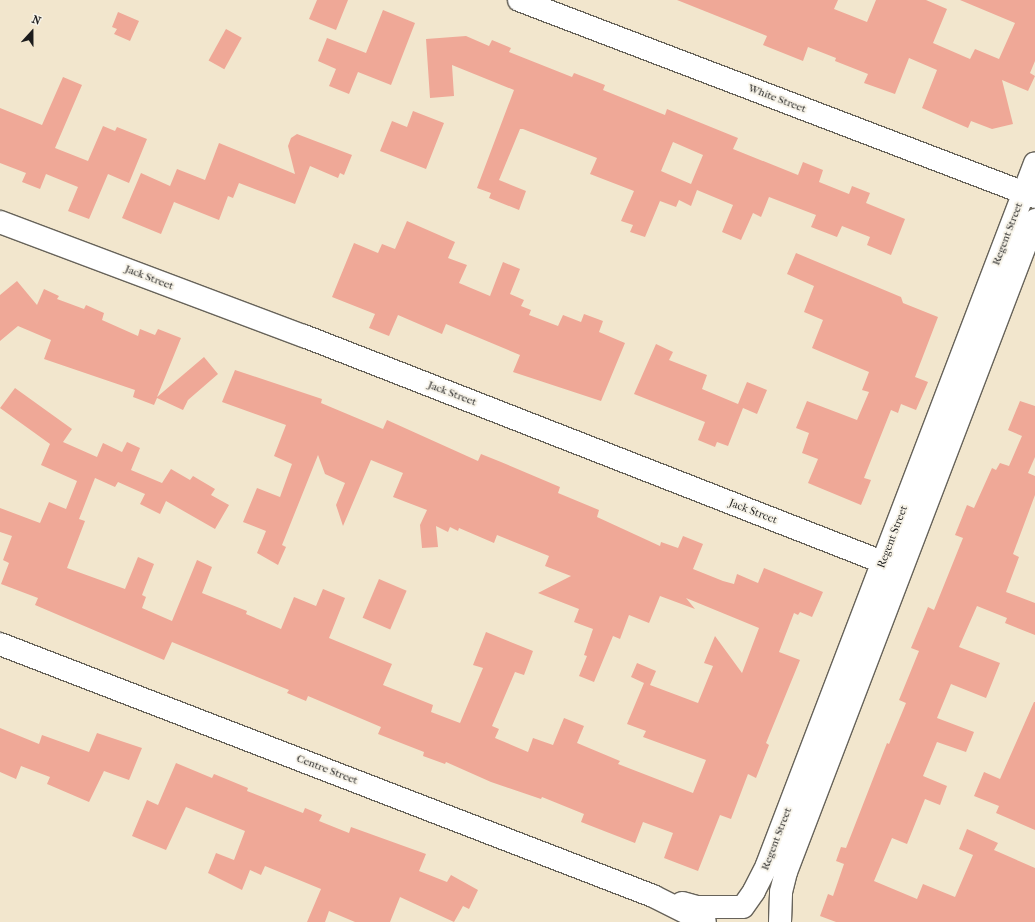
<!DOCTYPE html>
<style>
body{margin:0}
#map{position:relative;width:1035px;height:922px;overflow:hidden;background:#f2e6cd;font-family:"IM FELL French Canon",serif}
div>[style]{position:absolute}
.building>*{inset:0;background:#efa897;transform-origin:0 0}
.roads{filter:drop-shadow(1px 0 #67635a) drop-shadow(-1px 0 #67635a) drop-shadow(0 1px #67635a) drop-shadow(0 -1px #67635a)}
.street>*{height:22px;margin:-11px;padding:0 11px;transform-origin:11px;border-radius:11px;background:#fff}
.secondary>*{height:22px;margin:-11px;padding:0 11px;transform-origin:11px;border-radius:11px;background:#fff}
span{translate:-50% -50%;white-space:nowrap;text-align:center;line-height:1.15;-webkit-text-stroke:3.5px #f7f3e8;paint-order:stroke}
.street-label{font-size:11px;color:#1c1c1c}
.north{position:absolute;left:12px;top:12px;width:40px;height:40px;-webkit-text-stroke:3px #f7f3e8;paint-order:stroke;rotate:21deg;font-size:11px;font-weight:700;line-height:16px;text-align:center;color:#1c1c1c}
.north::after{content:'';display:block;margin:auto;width:14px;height:18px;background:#1c1c1c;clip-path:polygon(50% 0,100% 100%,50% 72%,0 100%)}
</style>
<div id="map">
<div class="building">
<div style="clip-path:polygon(317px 0,348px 0,336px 30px,309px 19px)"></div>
<div style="clip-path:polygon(677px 0,838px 0,834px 9px,867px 22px,876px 0,926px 0,947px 9px,933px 43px,970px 59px,975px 49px,999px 59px,1015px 23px,960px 0,1035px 0,1035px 61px,1030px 73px,1035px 76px,1028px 91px,1002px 80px,1013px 124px,992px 129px,971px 121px,968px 128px,922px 108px,937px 70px,909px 58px,895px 94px,864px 83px,868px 74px,835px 61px,836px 58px,808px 47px,803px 61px,763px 45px,767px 36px)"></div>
<div style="clip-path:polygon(383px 10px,415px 23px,391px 85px,358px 72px,349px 94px,329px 86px,336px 69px,318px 61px,327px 38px,366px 53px)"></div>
<div style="clip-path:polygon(118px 12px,139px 21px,130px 41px,114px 34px,117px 29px,112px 27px)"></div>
<div style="left:226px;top:29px;width:18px;height:36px;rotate:29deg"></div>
<div style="clip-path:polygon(evenodd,466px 36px,489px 46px,492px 40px,511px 48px,509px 52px,572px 77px,574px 73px,605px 85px,603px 90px,665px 115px,667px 109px,674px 112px,738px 138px,733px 149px,798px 175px,803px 162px,823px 170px,819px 182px,849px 194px,852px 186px,870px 193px,866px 203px,905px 219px,891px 255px,867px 245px,870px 237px,842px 226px,837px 237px,811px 227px,816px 215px,769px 197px,761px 217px,753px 213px,741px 240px,722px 232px,733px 205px,697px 190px,691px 206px,679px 200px,676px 207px,660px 201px,645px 237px,630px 232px,633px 225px,621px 221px,634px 191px,590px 174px,597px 158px,523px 129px,520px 129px,499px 180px,526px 191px,519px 210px,489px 198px,491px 193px,477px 188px,514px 90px,452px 65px,454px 96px,430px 98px,426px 39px,466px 36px,673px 142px,703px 155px,691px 184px,661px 171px,673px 142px)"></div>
<div style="clip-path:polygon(63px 77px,82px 85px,55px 148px,88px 161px,103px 126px,115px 131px,117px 127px,147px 139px,129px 183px,108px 174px,89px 219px,68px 211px,78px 187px,46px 174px,40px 189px,22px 182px,26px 173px,0 163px,0 108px,42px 125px)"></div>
<div style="clip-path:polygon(413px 111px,444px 123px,426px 169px,380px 151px,392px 121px,407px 127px)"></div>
<div style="clip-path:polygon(297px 134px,352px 155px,344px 175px,340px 173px,338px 178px,310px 166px,295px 204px,239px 183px,233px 198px,228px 196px,219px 220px,174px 202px,161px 234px,122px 218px,141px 173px,170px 186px,177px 169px,205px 180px,219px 143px,295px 174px,288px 146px,291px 138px)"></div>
<div style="clip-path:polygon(407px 221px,455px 242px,448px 258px,467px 265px,459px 283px,490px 296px,503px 262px,520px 269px,510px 294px,524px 300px,521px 306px,531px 310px,529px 315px,558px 326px,563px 315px,581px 322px,584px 314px,603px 321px,599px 332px,625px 343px,601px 401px,513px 372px,520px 355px,446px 324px,442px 334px,398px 315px,389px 336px,369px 328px,375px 314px,332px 297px,354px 243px,378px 253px,382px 244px,395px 249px)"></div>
<div style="clip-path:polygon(796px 253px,901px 297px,903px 303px,938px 317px,915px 377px,928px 382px,916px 410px,901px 404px,898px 413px,891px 410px,864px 478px,871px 480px,861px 505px,808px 483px,818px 459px,802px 453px,809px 433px,796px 428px,807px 401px,857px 420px,869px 392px,862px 390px,869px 372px,812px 348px,823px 320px,804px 312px,814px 286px,787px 274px)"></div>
<div style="clip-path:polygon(17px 281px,37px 305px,44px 289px,59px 296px,57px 299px,84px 309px,86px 305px,104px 313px,102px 320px,138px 336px,140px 329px,155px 335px,158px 329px,181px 338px,157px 397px,204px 357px,218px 374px,188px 400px,183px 410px,157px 398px,154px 405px,133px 397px,135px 390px,44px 359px,51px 340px,18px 326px,0 341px,0 295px)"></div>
<div style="clip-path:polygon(656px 344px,673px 352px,669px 360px,707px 375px,702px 389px,738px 404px,747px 382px,767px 390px,757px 414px,743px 408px,728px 446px,717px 442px,715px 447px,698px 440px,705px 422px,634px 394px)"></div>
<div style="clip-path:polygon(235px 370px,322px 399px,321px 403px,383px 429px,387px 420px,478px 461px,481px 454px,501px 462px,560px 487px,558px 493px,599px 510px,597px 517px,660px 546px,661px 542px,678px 548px,683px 536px,703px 544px,693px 569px,723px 581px,734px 584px,737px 574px,758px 583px,764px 568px,823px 592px,812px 617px,800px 612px,798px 615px,794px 613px,779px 652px,800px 660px,766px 743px,769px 745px,756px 778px,748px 774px,731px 819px,720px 815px,698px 871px,664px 858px,673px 833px,643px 822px,635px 843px,581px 822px,584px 814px,542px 797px,541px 799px,491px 782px,446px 762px,445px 764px,423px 756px,424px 752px,378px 734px,381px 727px,308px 696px,306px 701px,287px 693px,289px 690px,172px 642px,164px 660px,35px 605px,38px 598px,1px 584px,9px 563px,3px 560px,12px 536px,0 532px,0 508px,40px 523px,49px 502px,66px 509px,77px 481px,41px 465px,50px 444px,0 408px,15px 388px,72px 429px,63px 442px,97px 457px,103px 443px,122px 452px,127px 442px,140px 448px,131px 470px,162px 483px,171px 469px,190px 480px,193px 476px,215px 489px,211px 495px,229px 505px,215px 529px,166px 501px,160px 514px,140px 504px,145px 494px,118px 482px,115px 487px,95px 478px,79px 519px,85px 521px,67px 568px,125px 589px,138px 557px,154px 564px,142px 595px,146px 597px,142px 608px,172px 621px,197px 560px,212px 567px,202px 593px,247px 611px,246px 614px,281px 629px,294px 597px,316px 606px,323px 589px,345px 598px,329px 638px,392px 664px,383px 685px,433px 705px,431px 712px,460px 723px,483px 668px,473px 665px,486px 632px,533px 651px,524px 675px,515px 672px,492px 726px,499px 729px,495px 738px,528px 752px,533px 738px,553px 745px,564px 718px,584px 726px,577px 743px,620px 761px,618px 764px,693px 793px,706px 760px,643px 737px,646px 731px,627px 724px,644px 683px,631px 677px,637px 663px,656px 671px,650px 685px,698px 703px,713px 666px,704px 663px,715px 636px,742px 673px,759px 628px,686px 598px,695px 609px,660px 596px,649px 623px,629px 615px,620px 639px,613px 636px,594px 682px,579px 676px,587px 656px,584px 655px,593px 629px,574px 622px,579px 609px,538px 593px,571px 576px,545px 566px,549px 556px,497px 535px,494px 543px,459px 528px,458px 531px,450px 527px,448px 532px,436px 526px,438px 547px,422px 548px,420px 525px,427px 510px,393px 497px,403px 473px,371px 460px,343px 526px,336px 505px,345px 483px,325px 474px,318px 455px,282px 545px,286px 547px,278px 565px,257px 553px,266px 531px,243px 522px,257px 488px,280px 497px,292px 464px,274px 456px,286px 425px,222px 402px)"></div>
<div style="clip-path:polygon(1020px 401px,1035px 406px,1035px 457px,1028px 473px,1035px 476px,1035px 495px,1013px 554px,1019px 557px,1006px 592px,1035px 603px,1035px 635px,1005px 623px,1007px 618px,977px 606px,959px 647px,1000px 663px,986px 698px,951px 684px,937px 718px,974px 732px,966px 752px,937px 742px,923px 776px,947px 786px,940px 805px,925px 799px,907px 844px,892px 838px,874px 881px,917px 899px,923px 884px,955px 897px,973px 855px,959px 849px,967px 829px,998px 843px,994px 850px,1035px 868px,1035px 922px,836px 922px,820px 916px,828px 894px,833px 896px,844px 864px,836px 861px,841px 847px,846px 848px,887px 743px,889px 744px,906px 703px,899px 700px,919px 651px,911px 648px,928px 607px,934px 610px,963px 538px,955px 535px,967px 505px,974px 508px,992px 468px,996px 470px,1000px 463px,1009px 466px,1022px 436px,1008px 430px)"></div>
<div style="left:379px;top:579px;width:30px;height:42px;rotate:23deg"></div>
<div style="clip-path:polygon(1034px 702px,1035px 702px,1035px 830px,996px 813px,999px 806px,974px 796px,984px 772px,1000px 779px)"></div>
<div style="clip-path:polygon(0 728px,39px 744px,42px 735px,89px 752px,97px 733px,142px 748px,129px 780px,104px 771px,89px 802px,47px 784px,50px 777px,21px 766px,16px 779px,0 772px)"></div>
<div style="clip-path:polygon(176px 763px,212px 778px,214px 774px,248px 788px,247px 791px,303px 813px,305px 808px,322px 815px,319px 821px,349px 833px,351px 827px,426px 854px,419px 871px,447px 882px,451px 875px,478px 890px,469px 909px,463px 906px,454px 922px,400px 897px,390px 922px,355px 922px,329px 911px,325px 922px,307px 922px,321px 889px,265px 866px,261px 875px,250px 870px,242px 890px,208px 873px,216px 853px,234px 860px,245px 831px,186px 807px,166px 850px,132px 836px,147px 800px,158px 805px)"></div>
</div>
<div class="roads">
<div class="street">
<div style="left:519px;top:0;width:552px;rotate:20.9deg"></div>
<div style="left:0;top:222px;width:325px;rotate:20.6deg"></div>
<div style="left:304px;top:336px;width:640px;rotate:21.35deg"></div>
</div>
<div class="secondary">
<div style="left:0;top:644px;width:700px;rotate:21.1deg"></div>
<div style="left:653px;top:896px;width:58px;rotate:26.6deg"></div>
<div style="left:682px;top:903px;width:16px;rotate:15deg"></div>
<div style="left:697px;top:907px;width:44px"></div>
<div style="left:743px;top:907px;width:19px;rotate:-55deg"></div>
<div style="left:754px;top:891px;width:29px;rotate:-63deg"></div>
<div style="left:767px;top:865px;width:751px;rotate:-69.1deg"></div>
<div style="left:780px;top:922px;width:30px;rotate:-88deg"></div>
<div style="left:781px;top:892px;width:21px;rotate:-76deg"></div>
<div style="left:786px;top:872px;width:698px;rotate:-69.1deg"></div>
</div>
</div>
<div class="street-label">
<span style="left:777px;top:99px;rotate:21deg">White Street</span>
<span style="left:1008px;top:234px;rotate:-69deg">Regent Street</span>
<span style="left:149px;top:278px;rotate:21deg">Jack Street</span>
<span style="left:452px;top:394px;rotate:21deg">Jack Street</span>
<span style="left:753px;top:512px;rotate:21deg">Jack Street</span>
<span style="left:893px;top:537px;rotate:-69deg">Regent Street</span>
<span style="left:327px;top:770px;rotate:21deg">Centre Street</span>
<span style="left:777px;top:839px;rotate:-69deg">Regent Street</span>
</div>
<div class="north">N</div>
</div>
